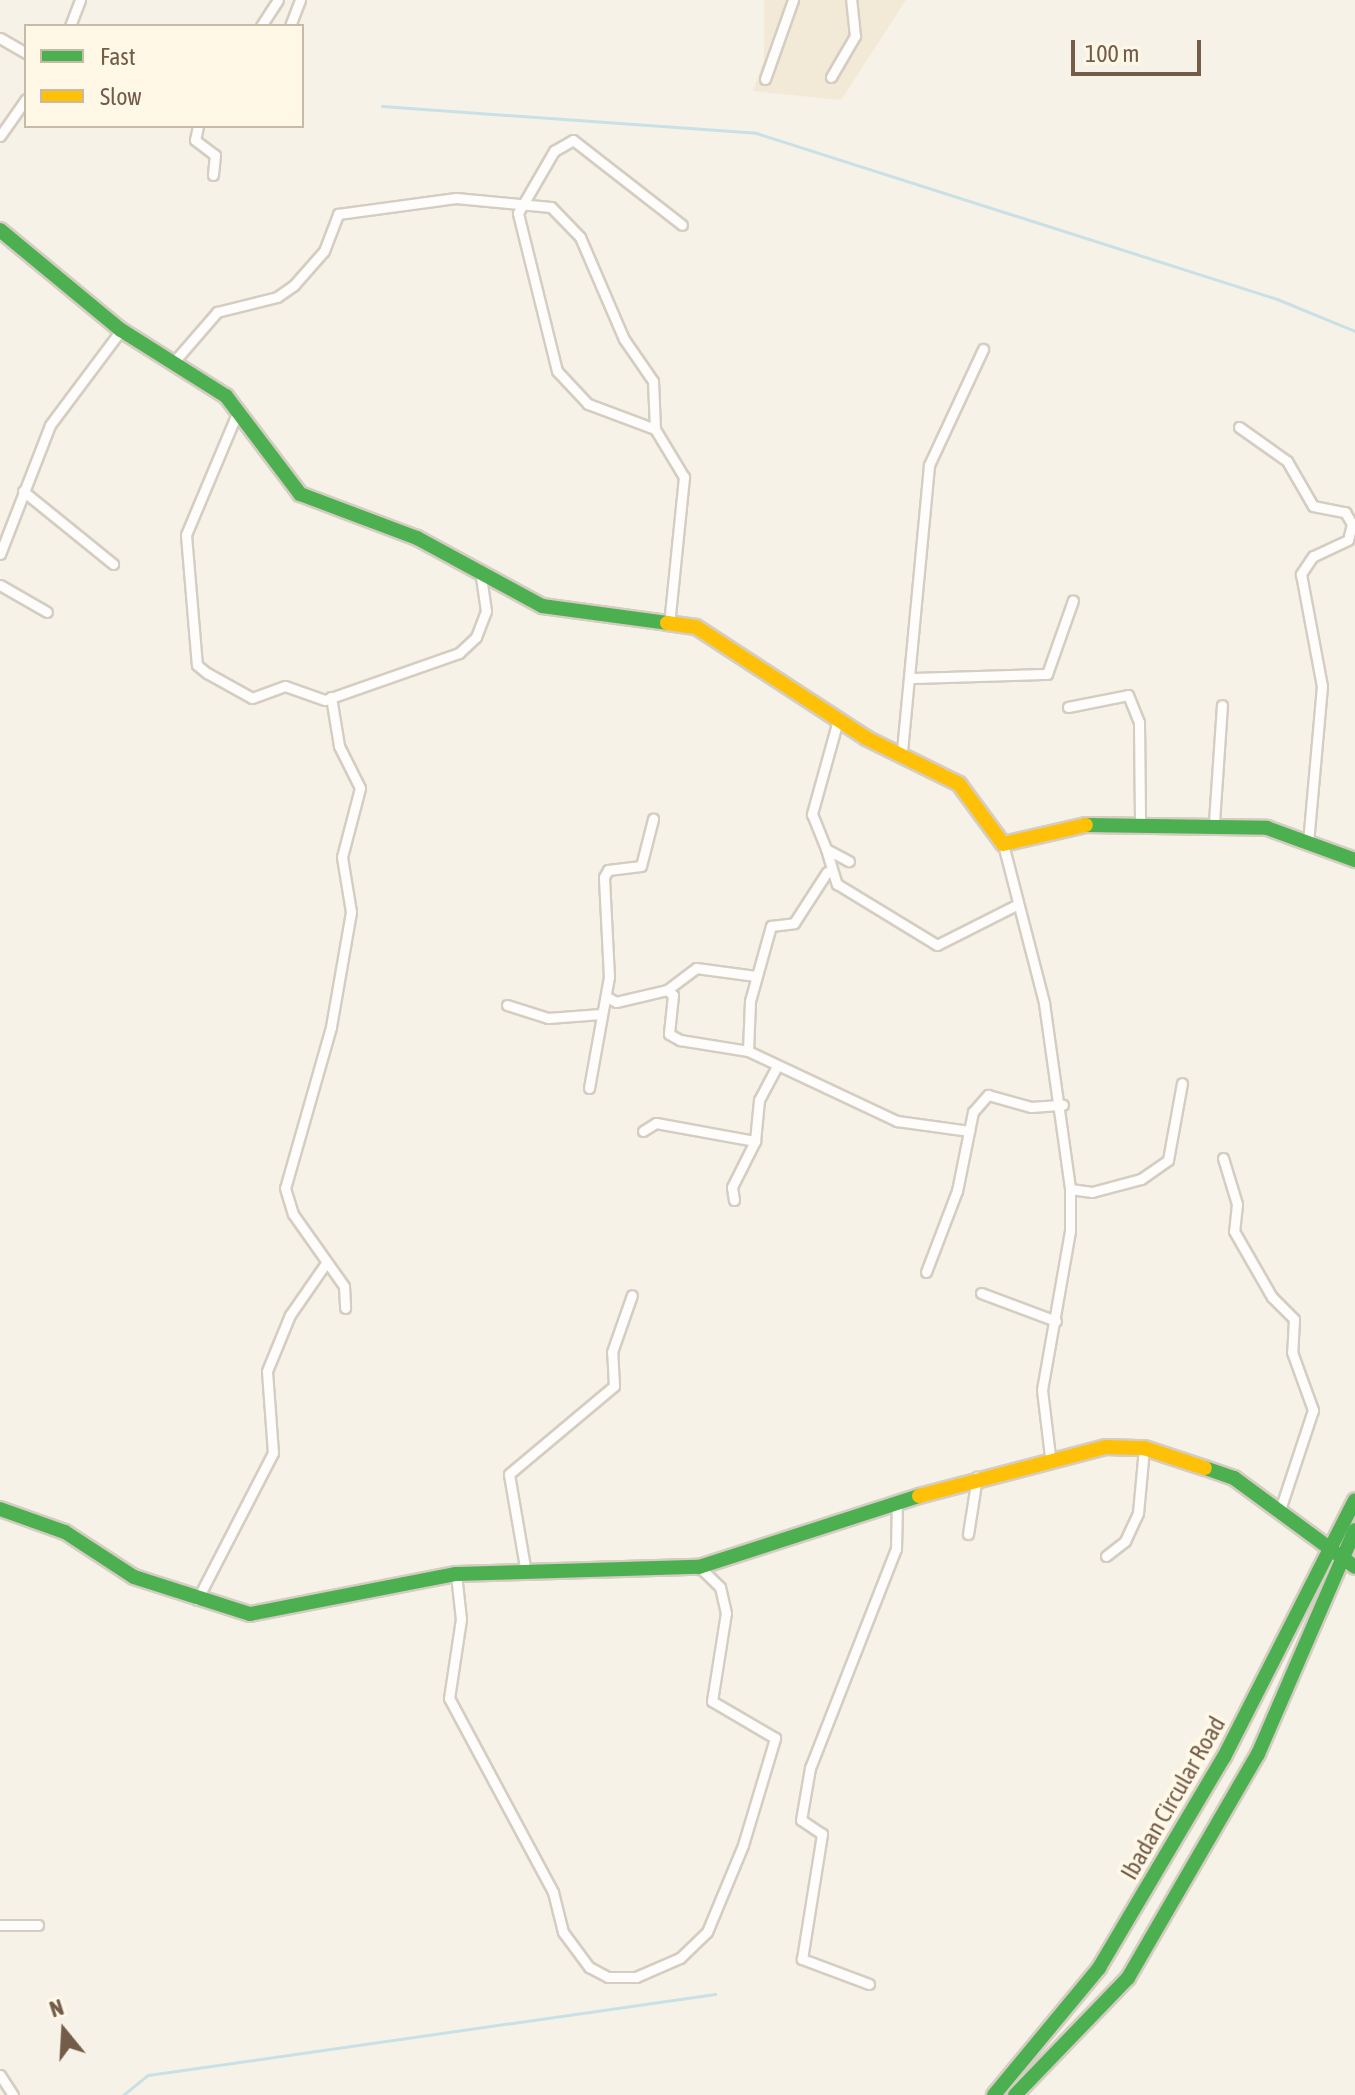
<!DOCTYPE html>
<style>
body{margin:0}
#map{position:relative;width:1355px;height:2095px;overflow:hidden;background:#f6f2e7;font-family:"Asap Condensed",sans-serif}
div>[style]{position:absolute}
.residential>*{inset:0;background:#f2e9d7}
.stream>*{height:3px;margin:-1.5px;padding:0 1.5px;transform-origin:1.5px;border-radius:1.5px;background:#c8e0e6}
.roads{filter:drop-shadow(2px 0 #d5cdc2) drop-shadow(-2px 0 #d5cdc2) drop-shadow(0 2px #d5cdc2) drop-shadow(0 -2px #d5cdc2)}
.street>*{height:9px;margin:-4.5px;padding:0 4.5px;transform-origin:4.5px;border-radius:4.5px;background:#fefdfb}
.fast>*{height:14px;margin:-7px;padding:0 7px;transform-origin:7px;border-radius:7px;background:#4caf50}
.slow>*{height:14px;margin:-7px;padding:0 7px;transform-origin:7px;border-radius:7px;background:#ffc107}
span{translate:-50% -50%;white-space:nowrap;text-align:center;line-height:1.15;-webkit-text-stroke:8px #fff8e7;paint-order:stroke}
.street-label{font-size:24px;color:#735c48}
.legend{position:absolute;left:24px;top:24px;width:280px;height:104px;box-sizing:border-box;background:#fff8e7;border:2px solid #c7baa7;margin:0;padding:10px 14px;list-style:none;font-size:24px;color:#735c48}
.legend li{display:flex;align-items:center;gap:16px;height:40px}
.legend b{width:40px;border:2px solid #c7baa7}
.north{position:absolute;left:24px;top:1991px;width:80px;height:80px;-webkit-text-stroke:6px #fff8e7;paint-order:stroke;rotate:342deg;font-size:22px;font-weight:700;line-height:32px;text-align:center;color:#735c48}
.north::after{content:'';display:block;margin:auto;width:28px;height:36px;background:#735c48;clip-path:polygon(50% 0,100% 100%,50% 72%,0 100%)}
.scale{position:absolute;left:1071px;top:40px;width:130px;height:36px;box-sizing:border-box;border:4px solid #735c48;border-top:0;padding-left:10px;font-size:24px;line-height:28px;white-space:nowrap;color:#735c48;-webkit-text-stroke:6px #fff8e7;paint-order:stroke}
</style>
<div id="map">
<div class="residential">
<div style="clip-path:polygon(764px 0,906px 0,841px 100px,753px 91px,764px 59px)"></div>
</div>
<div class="stream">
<div style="left:382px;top:106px;width:375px;rotate:4.1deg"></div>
<div style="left:756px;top:133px;width:547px;rotate:17.67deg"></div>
<div style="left:1277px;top:299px;width:84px;rotate:22.3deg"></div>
<div style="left:123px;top:2095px;width:32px;rotate:-39deg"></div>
<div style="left:148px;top:2075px;width:573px;rotate:-8.13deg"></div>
</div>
<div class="roads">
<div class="street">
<div style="left:70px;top:26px;width:28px;rotate:-69deg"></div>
<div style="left:261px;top:26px;width:31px;rotate:-57deg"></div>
<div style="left:290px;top:26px;width:28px;rotate:-69deg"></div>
<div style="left:0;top:38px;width:30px;rotate:30deg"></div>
<div style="left:831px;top:77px;width:48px;rotate:-59.7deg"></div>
<div style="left:855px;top:36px;width:36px;rotate:-96deg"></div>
<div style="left:765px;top:79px;width:84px;rotate:-70.5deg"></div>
<div style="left:198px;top:126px;width:14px;rotate:102deg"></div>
<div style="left:195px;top:140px;width:25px;rotate:37deg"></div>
<div style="left:215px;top:155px;width:20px;rotate:96deg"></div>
<div style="left:0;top:136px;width:45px;rotate:-54.9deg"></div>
<div style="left:172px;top:364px;width:69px;rotate:-49.1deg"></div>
<div style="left:217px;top:312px;width:62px;rotate:-14deg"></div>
<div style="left:277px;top:297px;width:21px;rotate:-35deg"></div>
<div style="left:294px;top:285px;width:45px;rotate:-48.6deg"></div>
<div style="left:324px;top:251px;width:40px;rotate:-69deg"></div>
<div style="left:338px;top:214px;width:119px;rotate:-7.7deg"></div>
<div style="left:456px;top:198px;width:95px;rotate:5.4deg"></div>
<div style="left:551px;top:207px;width:42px;rotate:46deg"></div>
<div style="left:580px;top:237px;width:111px;rotate:66.7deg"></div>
<div style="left:624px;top:339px;width:51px;rotate:55.4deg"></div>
<div style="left:653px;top:381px;width:48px;rotate:87.6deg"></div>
<div style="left:655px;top:429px;width:56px;rotate:58.9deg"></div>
<div style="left:684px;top:477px;width:148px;rotate:95.8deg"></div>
<div style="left:238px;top:411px;width:134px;rotate:112.8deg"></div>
<div style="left:186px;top:535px;width:130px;rotate:85.2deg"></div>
<div style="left:197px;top:665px;width:13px;rotate:39deg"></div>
<div style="left:207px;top:673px;width:51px;rotate:29.1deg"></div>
<div style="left:252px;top:698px;width:35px;rotate:-20deg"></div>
<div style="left:285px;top:686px;width:42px;rotate:19.3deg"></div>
<div style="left:325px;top:700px;width:142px;rotate:-19.3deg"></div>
<div style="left:459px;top:653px;width:23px;rotate:-43deg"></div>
<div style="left:476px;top:637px;width:28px;rotate:-69deg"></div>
<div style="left:486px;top:611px;width:41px;rotate:-98.3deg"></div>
<div style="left:1239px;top:427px;width:59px;rotate:35.3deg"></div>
<div style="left:1287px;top:461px;width:52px;rotate:60deg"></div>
<div style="left:1313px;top:506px;width:33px;rotate:11deg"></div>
<div style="left:1345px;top:512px;width:14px;rotate:60deg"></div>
<div style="left:1352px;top:524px;width:16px;rotate:104deg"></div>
<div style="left:1348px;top:540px;width:38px;rotate:155deg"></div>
<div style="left:1313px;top:556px;width:22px;rotate:124deg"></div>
<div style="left:1301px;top:574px;width:114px;rotate:79.4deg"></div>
<div style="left:1322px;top:686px;width:157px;rotate:95.1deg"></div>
<div style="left:655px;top:429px;width:72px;rotate:-159.5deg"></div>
<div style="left:588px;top:404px;width:45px;rotate:-133.2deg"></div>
<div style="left:557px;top:371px;width:163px;rotate:-103.9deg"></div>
<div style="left:518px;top:213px;width:72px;rotate:-59.9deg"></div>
<div style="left:554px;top:151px;width:22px;rotate:-30deg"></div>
<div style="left:573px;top:140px;width:138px;rotate:37.9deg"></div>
<div style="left:23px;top:491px;width:116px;rotate:39deg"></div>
<div style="left:0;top:554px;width:138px;rotate:-68.8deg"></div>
<div style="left:50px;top:425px;width:119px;rotate:-53.2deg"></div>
<div style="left:0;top:585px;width:54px;rotate:29.9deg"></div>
<div style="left:910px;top:678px;width:137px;rotate:-1.7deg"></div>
<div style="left:1047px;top:674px;width:78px;rotate:-70.6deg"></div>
<div style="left:331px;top:697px;width:50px;rotate:80.7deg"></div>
<div style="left:339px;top:746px;width:47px;rotate:63.4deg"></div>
<div style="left:360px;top:788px;width:71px;rotate:104.6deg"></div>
<div style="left:342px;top:857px;width:56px;rotate:80.7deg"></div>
<div style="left:351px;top:912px;width:117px;rotate:99.9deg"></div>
<div style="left:331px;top:1027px;width:167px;rotate:105.9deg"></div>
<div style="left:285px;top:1188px;width:27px;rotate:73deg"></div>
<div style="left:293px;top:1214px;width:88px;rotate:54.7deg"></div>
<div style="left:344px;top:1286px;width:22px;rotate:87deg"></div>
<div style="left:1068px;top:707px;width:61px;rotate:-11.3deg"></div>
<div style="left:1128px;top:695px;width:29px;rotate:68deg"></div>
<div style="left:1139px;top:722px;width:98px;rotate:89.4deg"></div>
<div style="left:838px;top:720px;width:98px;rotate:105.5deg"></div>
<div style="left:812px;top:814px;width:38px;rotate:68deg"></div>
<div style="left:826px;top:849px;width:26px;rotate:28deg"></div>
<div style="left:902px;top:751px;width:287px;rotate:-84.6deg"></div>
<div style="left:929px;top:465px;width:128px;rotate:-65deg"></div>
<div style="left:1214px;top:822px;width:117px;rotate:-86.1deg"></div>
<div style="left:1003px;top:844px;width:164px;rotate:75.5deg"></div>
<div style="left:1044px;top:1003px;width:188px;rotate:82deg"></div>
<div style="left:1070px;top:1189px;width:42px;rotate:90deg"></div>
<div style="left:1070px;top:1231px;width:161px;rotate:100deg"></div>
<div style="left:1042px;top:1390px;width:66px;rotate:83.1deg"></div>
<div style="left:826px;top:849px;width:37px;rotate:73deg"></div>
<div style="left:837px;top:884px;width:117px;rotate:31.4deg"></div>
<div style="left:937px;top:945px;width:91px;rotate:-26.8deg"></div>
<div style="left:667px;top:990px;width:36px;rotate:-37deg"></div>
<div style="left:696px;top:968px;width:60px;rotate:7.7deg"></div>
<div style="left:607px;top:997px;width:10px;rotate:29deg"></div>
<div style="left:616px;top:1002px;width:52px;rotate:-13.2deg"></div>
<div style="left:667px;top:990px;width:8px;rotate:40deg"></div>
<div style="left:673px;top:995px;width:39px;rotate:96deg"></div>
<div style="left:669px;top:1034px;width:13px;rotate:29deg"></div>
<div style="left:680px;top:1040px;width:69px;rotate:9.2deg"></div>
<div style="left:748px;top:1051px;width:165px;rotate:25.2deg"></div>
<div style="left:897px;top:1121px;width:73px;rotate:7.9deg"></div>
<div style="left:507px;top:1005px;width:43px;rotate:17.6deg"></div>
<div style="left:548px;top:1018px;width:53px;rotate:-4.3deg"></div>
<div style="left:748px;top:1051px;width:50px;rotate:-87.7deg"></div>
<div style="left:750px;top:1001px;width:78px;rotate:-74.4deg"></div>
<div style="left:771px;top:926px;width:23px;rotate:-7deg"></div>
<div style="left:794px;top:923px;width:61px;rotate:-57.1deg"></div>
<div style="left:589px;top:1088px;width:113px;rotate:-79.8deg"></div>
<div style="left:609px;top:977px;width:100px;rotate:-92.9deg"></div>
<div style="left:604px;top:877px;width:8px;rotate:-60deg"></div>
<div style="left:608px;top:870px;width:33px;rotate:-7deg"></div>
<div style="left:641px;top:866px;width:49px;rotate:-75.7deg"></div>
<div style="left:643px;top:1131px;width:15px;rotate:-32deg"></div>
<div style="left:656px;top:1123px;width:101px;rotate:10.3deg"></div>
<div style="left:1223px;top:1158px;width:48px;rotate:73.1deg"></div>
<div style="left:1237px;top:1204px;width:27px;rotate:96deg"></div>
<div style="left:1234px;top:1231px;width:76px;rotate:60.1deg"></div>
<div style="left:1272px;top:1297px;width:31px;rotate:45deg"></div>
<div style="left:1294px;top:1319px;width:33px;rotate:93deg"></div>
<div style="left:1292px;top:1352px;width:62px;rotate:70.1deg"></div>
<div style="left:1313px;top:1410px;width:105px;rotate:108.3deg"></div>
<div style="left:1070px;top:1189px;width:22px;rotate:8deg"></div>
<div style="left:1092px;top:1192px;width:51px;rotate:-14.9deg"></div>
<div style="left:1141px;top:1179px;width:33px;rotate:-35deg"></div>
<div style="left:1168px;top:1160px;width:78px;rotate:-79.7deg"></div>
<div style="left:734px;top:1200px;width:13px;rotate:-99deg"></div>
<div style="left:732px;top:1187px;width:51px;rotate:-63.4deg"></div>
<div style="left:755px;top:1141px;width:41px;rotate:-84.4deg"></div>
<div style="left:759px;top:1100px;width:36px;rotate:-62deg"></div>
<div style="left:926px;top:1272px;width:87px;rotate:-69.1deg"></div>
<div style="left:957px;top:1191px;width:81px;rotate:-78.6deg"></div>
<div style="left:973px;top:1112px;width:23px;rotate:-49deg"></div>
<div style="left:988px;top:1095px;width:45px;rotate:15.6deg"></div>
<div style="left:1031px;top:1107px;width:32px;rotate:-4deg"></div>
<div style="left:981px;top:1293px;width:80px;rotate:20.5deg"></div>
<div style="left:968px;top:1534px;width:58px;rotate:-81deg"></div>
<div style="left:1106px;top:1556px;width:24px;rotate:-38deg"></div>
<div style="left:1125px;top:1541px;width:31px;rotate:-65deg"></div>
<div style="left:1138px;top:1513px;width:65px;rotate:-84.7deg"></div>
<div style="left:525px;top:1567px;width:94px;rotate:-99.8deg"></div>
<div style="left:509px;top:1474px;width:137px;rotate:-40deg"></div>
<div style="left:614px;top:1386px;width:34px;rotate:-93deg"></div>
<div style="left:612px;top:1352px;width:60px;rotate:-70.7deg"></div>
<div style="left:456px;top:1574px;width:45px;rotate:83.7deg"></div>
<div style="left:461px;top:1619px;width:80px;rotate:98.6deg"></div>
<div style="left:449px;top:1698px;width:220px;rotate:61.8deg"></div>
<div style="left:553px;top:1892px;width:41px;rotate:76deg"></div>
<div style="left:563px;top:1932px;width:44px;rotate:53.4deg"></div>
<div style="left:589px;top:1967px;width:21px;rotate:28deg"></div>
<div style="left:608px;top:1977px;width:28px"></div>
<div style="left:636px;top:1977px;width:48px;rotate:-23.4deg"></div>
<div style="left:680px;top:1958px;width:37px;rotate:-44deg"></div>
<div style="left:707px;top:1932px;width:94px;rotate:-67.5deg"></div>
<div style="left:743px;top:1845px;width:112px;rotate:-73.3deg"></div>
<div style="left:775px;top:1738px;width:73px;rotate:-149.6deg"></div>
<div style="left:712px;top:1701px;width:89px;rotate:-81deg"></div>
<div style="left:726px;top:1613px;width:27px;rotate:-103deg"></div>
<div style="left:720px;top:1587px;width:29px;rotate:-136deg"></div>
<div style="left:197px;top:1600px;width:165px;rotate:-62.7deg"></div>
<div style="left:273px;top:1453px;width:82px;rotate:-94.2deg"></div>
<div style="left:267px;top:1371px;width:61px;rotate:-67.7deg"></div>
<div style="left:290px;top:1315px;width:63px;rotate:-55.3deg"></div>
<div style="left:0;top:1925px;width:38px"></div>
<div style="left:869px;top:1984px;width:72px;rotate:-159.5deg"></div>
<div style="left:802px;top:1959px;width:127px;rotate:-80.9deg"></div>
<div style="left:822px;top:1834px;width:25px;rotate:-146deg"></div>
<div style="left:801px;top:1820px;width:53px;rotate:-80.2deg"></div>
<div style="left:810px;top:1768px;width:235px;rotate:-68.6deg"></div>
<div style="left:896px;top:1549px;width:46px;rotate:-88.8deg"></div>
<div style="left:0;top:2075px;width:24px;rotate:57deg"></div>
</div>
<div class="fast">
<div style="left:0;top:230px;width:157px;rotate:39.6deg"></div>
<div style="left:121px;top:330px;width:124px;rotate:32.2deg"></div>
<div style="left:226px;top:396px;width:123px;rotate:52.9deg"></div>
<div style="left:300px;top:494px;width:125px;rotate:20.6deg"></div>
<div style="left:417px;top:538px;width:142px;rotate:28.5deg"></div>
<div style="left:542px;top:606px;width:126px;rotate:7.7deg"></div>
<div style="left:1086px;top:825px;width:181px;rotate:0.9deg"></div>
<div style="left:1267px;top:828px;width:94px;rotate:20deg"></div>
<div style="left:1205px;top:1468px;width:31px;rotate:19deg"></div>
<div style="left:1234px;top:1478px;width:150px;rotate:36.3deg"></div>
<div style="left:0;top:1509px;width:69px;rotate:19.5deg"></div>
<div style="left:65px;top:1532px;width:82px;rotate:33.1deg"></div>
<div style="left:134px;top:1577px;width:122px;rotate:17.7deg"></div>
<div style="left:250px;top:1614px;width:210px;rotate:-11deg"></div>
<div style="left:456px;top:1574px;width:243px;rotate:-1.7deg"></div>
<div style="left:699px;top:1567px;width:231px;rotate:-17.9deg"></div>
<div style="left:994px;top:2095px;width:165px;rotate:-50.4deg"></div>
<div style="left:1099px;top:1968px;width:245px;rotate:-59.4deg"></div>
<div style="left:1224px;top:1757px;width:288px;rotate:-63deg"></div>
<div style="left:1015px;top:2095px;width:163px;rotate:-46deg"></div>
<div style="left:1128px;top:1978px;width:259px;rotate:-59.9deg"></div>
<div style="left:1258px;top:1754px;width:244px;rotate:-66.6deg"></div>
</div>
<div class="slow">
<div style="left:667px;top:623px;width:29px;rotate:8deg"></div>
<div style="left:696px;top:627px;width:203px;rotate:33.1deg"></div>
<div style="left:866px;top:738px;width:104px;rotate:26.3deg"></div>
<div style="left:959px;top:784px;width:74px;rotate:53.7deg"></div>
<div style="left:1003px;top:844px;width:85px;rotate:-12.9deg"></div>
<div style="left:919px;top:1496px;width:193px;rotate:-14.7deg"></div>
<div style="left:1106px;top:1447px;width:38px;rotate:2deg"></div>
<div style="left:1144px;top:1448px;width:64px;rotate:18.2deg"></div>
</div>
</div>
<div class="street-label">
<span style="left:1173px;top:1798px;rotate:-60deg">Ibadan Circular Road</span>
</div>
<ul class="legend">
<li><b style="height:10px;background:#4caf50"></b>Fast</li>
<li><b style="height:10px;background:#ffc107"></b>Slow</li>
</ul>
<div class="north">N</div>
<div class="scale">100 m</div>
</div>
